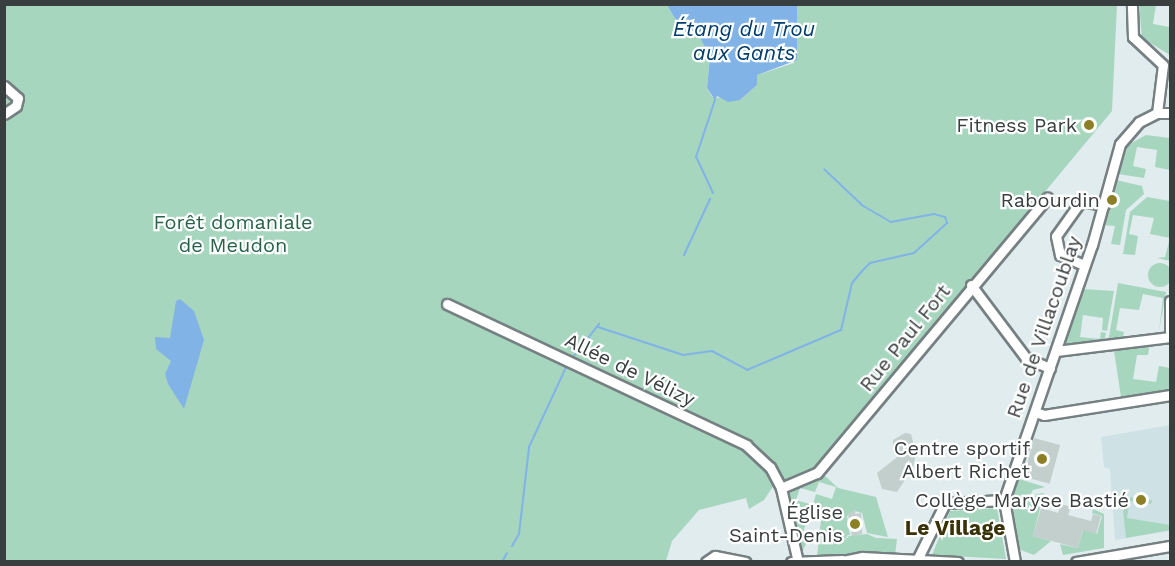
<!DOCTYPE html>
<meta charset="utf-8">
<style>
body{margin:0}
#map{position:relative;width:1175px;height:566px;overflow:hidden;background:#e1ecee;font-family:"Work Sans",sans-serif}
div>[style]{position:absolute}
.built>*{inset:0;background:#cee2e5}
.green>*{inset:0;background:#a7d6bf}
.round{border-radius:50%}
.water>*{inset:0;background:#81b3e7}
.stream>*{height:2px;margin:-1px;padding:0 1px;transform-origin:1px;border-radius:1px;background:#81b3e7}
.building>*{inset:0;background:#c3cfcd;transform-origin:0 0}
.roads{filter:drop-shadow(2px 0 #768082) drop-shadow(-2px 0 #768082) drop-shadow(0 2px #768082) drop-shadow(0 -2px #768082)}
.minor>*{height:9px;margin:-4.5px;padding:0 4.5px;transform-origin:4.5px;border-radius:4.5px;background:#fff}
.dots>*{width:16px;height:16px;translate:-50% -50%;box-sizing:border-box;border:3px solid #fff;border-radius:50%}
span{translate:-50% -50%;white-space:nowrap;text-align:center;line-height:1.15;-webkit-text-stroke:4.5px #fff;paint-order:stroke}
.poi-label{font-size:20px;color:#393e3f}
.right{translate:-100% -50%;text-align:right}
.park-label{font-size:20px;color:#27634b}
.street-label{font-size:20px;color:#393e3f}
.water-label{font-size:21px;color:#013c6b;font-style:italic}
.neighbourhood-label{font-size:21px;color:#383206;font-weight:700}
.frame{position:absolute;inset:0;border:6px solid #393e3f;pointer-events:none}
</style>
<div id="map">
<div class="built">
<div style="clip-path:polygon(1170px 425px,1170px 531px,1115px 540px,1110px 469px,1104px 467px,1101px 437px)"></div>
</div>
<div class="green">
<div style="clip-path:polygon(4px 5px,667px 5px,683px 32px,698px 34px,710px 55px,707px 88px,712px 97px,740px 100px,757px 85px,757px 75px,794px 63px,797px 5px,1117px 5px,1112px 111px,817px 467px,806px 476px,774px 485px,764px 500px,749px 509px,746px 498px,699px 510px,672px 541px,666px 561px,5px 561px)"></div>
<div style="clip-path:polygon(1139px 5px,1156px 5px,1153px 24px,1170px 27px,1170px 55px,1142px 38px)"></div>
<div style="clip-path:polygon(1146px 135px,1170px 138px,1170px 170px,1155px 167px,1157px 150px,1137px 147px,1133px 166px,1146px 169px,1144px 178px,1118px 174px,1128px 145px)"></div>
<div style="clip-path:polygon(1116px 180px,1142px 186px,1144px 194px,1126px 210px,1120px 245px,1111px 244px,1115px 226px,1103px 225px)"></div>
<div style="clip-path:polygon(1147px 197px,1170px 201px,1170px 261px,1157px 258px,1165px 257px,1170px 238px,1150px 234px,1154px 218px,1133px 215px,1129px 234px,1138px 236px,1135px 255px,1123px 254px,1130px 212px)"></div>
<div class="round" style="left:1148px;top:263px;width:24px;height:24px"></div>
<div style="clip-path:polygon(1118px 283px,1166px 292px,1159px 331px,1163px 298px,1143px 294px,1139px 310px,1120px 308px,1116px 330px,1124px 332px,1122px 340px,1108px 343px)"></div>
<div style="clip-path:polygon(1082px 289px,1114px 291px,1107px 331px,1102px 330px,1103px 318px,1083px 315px,1080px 337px,1100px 339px,1101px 332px,1106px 333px,1104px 342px,1065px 346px,1062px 339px)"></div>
<div style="clip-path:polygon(1150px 343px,1148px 355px,1137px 355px,1133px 379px,1156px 382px,1159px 366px,1170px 368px,1170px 390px,1121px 397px,1114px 351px)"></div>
<div style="clip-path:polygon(evenodd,823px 474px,838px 488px,876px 497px,888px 537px,867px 533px,862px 513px,855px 511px,847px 516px,850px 535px,848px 535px,841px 544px,849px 536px,867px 534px,876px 538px,897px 539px,895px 556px,817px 556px,821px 520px,808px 517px,802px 536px,809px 538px,802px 552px,791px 511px,811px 516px,812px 510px,789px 504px,788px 494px,823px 474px,819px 482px,836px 487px,832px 499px,816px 494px,813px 505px,796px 500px,800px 488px,815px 492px,819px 482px)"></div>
<div style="clip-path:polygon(1016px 478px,1045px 487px,1033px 490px,1027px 501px,1033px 503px,1036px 494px,1044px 493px,1033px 536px,1051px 541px,1034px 555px,1018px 549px,1007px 509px)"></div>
<div style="clip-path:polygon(1131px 497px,1152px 500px,1151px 504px,1130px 501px,1127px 518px,1170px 525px,1170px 530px,1126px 538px,1123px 511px)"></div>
<div style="clip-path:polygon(997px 508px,1006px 559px,932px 555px,950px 511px)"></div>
<div style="clip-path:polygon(1093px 509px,1104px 514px,1104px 548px,1063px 555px,1060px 544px,1078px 548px,1084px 527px,1097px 534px,1102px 516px,1092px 513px)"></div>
</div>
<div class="water">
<div style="clip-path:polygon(667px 5px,797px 5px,797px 60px,757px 75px,757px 85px,740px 100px,728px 102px,717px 96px,715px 100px,707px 88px,710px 56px,698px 34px,683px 32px)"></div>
<div style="clip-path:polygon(180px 299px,194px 311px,204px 340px,184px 409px,168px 384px,165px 374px,171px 361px,156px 349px,155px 337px,170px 338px,176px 301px)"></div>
</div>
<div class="stream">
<div style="left:713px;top:193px;width:40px;rotate:-115deg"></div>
<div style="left:696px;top:157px;width:60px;rotate:-71.6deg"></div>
<div style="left:684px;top:255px;width:62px;rotate:-65.1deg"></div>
<div style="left:598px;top:327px;width:89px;rotate:18.2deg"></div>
<div style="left:683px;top:355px;width:29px;rotate:-8deg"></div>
<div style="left:712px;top:351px;width:40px;rotate:28deg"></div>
<div style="left:747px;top:370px;width:102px;rotate:-23.1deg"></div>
<div style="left:841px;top:330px;width:48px;rotate:-76.8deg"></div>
<div style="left:852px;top:283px;width:16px;rotate:-50deg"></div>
<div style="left:862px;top:271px;width:11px;rotate:-45deg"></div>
<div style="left:870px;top:263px;width:45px;rotate:-12.8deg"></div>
<div style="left:914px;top:253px;width:45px;rotate:-42.3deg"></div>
<div style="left:947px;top:223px;width:6px;rotate:-108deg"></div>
<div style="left:945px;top:217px;width:11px;rotate:-165deg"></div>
<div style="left:934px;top:214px;width:44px;rotate:169.5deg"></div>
<div style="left:891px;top:222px;width:34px;rotate:-150deg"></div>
<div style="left:862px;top:205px;width:52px;rotate:-136.5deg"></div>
<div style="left:574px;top:356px;width:41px;rotate:-52deg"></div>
<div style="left:512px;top:546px;width:14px;rotate:-60deg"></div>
<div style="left:519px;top:534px;width:88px;rotate:-83.4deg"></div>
<div style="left:529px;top:447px;width:90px;rotate:-65.1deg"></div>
<div style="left:502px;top:562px;width:10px;rotate:-61deg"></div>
</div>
<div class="building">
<div style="clip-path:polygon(905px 433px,911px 434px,916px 453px,913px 468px,897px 492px,882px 489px,877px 473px,901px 454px,893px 452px,893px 440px)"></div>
<div style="left:1034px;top:438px;width:27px;height:40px;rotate:15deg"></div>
<div style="clip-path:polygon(1061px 504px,1071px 507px,1068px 515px,1091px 521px,1093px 514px,1101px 516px,1096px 534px,1083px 530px,1078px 548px,1033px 536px,1041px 508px,1058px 513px)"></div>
<div style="clip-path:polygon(856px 509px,855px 514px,861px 513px,862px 534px,852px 536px,848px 514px)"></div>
</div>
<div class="roads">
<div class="minor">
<div style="left:4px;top:86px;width:18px;rotate:41deg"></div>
<div style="left:18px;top:98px;width:8px;rotate:104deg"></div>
<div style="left:16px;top:106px;width:14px;rotate:146deg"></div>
<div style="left:1157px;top:113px;width:13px"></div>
<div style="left:1084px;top:265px;width:26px;rotate:-157deg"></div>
<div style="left:1060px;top:255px;width:19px;rotate:-102deg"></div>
<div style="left:1056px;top:236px;width:43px;rotate:-54.5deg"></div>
<div style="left:1081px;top:201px;width:23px;rotate:10deg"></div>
<div style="left:971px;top:285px;width:91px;rotate:53deg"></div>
<div style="left:1026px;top:358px;width:26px;rotate:23deg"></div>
<div style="left:1170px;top:301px;width:30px;rotate:90deg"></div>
<div style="left:447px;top:304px;width:331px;rotate:25.2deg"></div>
<div style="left:746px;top:445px;width:33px;rotate:43deg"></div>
<div style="left:770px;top:467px;width:24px;rotate:62deg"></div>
<div style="left:781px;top:488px;width:76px;rotate:77.1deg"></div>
<div style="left:1056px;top:351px;width:115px;rotate:-7deg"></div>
<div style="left:1035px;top:412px;width:9px;rotate:18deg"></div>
<div style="left:1044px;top:415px;width:128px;rotate:-9deg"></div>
<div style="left:781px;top:488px;width:39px;rotate:-23deg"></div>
<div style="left:817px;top:473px;width:359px;rotate:-50.1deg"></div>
<div style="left:706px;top:562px;width:11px;rotate:-34deg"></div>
<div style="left:715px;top:556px;width:31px;rotate:11deg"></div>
<div style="left:791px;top:562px;width:51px;rotate:-2.2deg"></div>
<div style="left:838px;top:562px;width:25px;rotate:-12deg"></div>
<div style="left:862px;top:557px;width:96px;rotate:3deg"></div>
<div style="left:916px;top:562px;width:66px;rotate:-63.8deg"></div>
<div style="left:945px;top:503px;width:59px;rotate:-2.9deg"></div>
<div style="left:1015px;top:562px;width:63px;rotate:-100.1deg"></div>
<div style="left:1004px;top:500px;width:270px;rotate:-71deg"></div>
<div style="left:1092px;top:245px;width:105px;rotate:-74.5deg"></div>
<div style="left:1120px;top:144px;width:29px;rotate:-49deg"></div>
<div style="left:1139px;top:122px;width:20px;rotate:-27deg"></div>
<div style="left:1157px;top:113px;width:48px;rotate:-82.9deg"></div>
<div style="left:1163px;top:65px;width:41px;rotate:-137deg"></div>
<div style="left:1133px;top:37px;width:33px;rotate:-92deg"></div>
<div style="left:1076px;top:562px;width:95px;rotate:-9.7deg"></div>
</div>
</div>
<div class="dots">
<div style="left:1089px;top:125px;background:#8c7f25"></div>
<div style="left:1112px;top:200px;background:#8c7f25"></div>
<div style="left:1042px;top:459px;background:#8c7f25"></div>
<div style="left:1141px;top:500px;background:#8c7f25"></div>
<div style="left:855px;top:524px;background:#8c7f25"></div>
</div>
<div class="poi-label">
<span class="right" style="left:1077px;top:125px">Fitness Park</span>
<span class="right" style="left:1100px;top:200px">Rabourdin</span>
<span class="right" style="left:1030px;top:460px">Centre sportif<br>Albert Richet</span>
<span class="right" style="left:1129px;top:500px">Collège Maryse Bastié</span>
<span class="right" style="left:843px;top:524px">Église<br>Saint-Denis</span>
</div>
<div class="park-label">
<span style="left:233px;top:234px">Forêt domaniale<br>de Meudon</span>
</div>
<div class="street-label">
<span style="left:1044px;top:327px;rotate:-71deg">Rue de Villacoublay</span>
<span style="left:905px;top:338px;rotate:-51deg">Rue Paul Fort</span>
<span style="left:630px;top:370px;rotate:26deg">Allée de Vélizy</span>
</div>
<div class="water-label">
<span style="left:744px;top:41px">Étang du Trou<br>aux Gants</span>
</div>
<div class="neighbourhood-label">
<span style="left:955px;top:528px">Le Village</span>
</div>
<div class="frame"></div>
</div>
